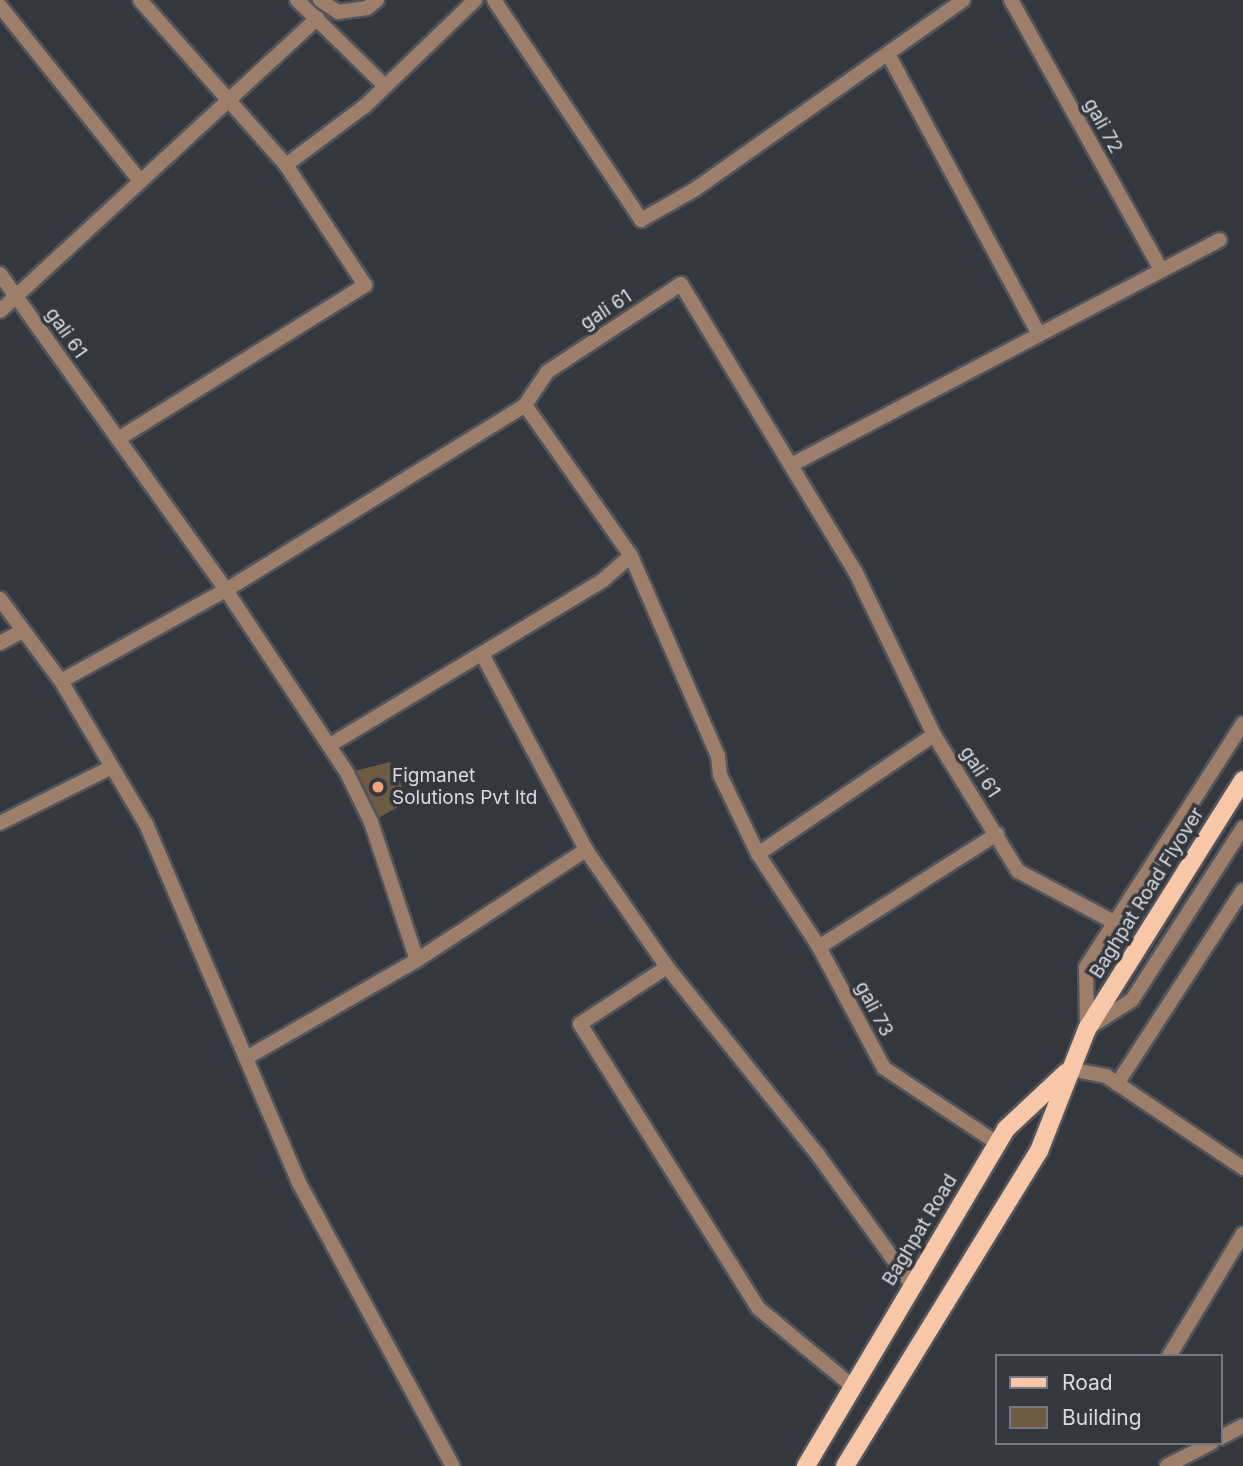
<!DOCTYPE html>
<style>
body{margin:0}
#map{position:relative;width:1243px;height:1466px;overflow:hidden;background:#35373e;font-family:Inter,sans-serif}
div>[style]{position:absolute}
.building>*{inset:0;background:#6e5b44}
.roads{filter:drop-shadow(2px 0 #52545b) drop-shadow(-2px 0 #52545b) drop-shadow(0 2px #52545b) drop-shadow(0 -2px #52545b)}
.service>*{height:14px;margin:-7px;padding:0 7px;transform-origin:7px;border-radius:7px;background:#9c7e6b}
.minor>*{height:14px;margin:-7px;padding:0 7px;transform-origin:7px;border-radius:7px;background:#9c7e6b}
.tertiary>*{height:14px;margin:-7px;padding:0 7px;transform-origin:7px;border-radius:7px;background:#9c7e6b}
.primary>*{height:18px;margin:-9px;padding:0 9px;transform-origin:9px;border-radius:9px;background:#f7c7a7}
.dots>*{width:19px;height:19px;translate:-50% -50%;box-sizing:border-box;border:4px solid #35373e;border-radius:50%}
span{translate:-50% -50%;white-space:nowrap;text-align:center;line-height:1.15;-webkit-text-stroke:7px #35373e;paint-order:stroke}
.street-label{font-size:19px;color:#d8dade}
.poi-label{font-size:19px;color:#d8dade}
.left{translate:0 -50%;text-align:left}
.legend{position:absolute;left:995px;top:1354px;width:228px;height:91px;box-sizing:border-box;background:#35373e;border:2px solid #76787e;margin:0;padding:9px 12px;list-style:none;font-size:21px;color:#d8dade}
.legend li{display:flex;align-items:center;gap:14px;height:35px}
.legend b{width:35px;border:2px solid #76787e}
</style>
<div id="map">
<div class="building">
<div style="clip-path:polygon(390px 762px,409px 801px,371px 822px,347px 773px)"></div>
</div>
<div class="roads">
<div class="service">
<div style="left:1117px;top:1084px;width:231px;rotate:-57deg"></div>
<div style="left:1169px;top:1356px;width:143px;rotate:-58.8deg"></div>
</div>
<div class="minor">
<div style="left:297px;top:0;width:122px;rotate:44.3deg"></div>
<div style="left:320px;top:0;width:22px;rotate:34deg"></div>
<div style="left:338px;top:12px;width:29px;rotate:-8deg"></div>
<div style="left:367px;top:8px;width:13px;rotate:-39deg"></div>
<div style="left:494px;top:0;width:265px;rotate:56.2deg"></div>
<div style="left:641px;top:220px;width:61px;rotate:-29.5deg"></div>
<div style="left:694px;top:190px;width:329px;rotate:-35.2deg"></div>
<div style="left:1011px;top:0;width:309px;rotate:60.9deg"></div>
<div style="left:0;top:6px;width:224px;rotate:51.3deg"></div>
<div style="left:888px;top:54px;width:319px;rotate:61.7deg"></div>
<div style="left:286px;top:165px;width:99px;rotate:-36.8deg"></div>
<div style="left:365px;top:106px;width:153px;rotate:-43.9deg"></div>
<div style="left:0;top:274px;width:388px;rotate:54.4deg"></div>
<div style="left:226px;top:590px;width:352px;rotate:-31.7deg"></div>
<div style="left:525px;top:405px;width:40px;rotate:-56deg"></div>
<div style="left:547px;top:372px;width:160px;rotate:-33.3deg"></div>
<div style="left:681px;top:284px;width:338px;rotate:58.8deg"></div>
<div style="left:856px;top:573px;width:180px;rotate:64.3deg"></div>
<div style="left:934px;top:735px;width:160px;rotate:58.3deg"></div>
<div style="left:1018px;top:871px;width:109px;rotate:28deg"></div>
<div style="left:0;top:311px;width:432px;rotate:-42.7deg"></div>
<div style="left:525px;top:405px;width:184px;rotate:54.9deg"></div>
<div style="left:631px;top:556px;width:218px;rotate:66.5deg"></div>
<div style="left:718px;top:756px;width:19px;rotate:84deg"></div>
<div style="left:720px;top:775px;width:88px;rotate:64.3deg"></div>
<div style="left:758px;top:854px;width:111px;rotate:56.7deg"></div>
<div style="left:819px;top:947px;width:137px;rotate:61.8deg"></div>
<div style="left:884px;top:1068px;width:136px;rotate:33.6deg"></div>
<div style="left:118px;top:439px;width:291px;rotate:-31.9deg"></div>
<div style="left:365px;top:285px;width:144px;rotate:-123.4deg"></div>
<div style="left:286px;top:165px;width:220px;rotate:-131.5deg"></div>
<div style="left:791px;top:465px;width:484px;rotate:-27.7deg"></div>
<div style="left:0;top:599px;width:102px;rotate:53.4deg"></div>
<div style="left:61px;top:681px;width:166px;rotate:59.3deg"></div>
<div style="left:146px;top:824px;width:388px;rotate:66.9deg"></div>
<div style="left:298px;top:1181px;width:324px;rotate:61.5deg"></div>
<div style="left:0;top:643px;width:26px;rotate:-28deg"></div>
<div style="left:482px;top:654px;width:222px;rotate:62deg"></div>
<div style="left:586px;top:850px;width:142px;rotate:55.3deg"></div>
<div style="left:667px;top:967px;width:241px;rotate:51.2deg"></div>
<div style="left:818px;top:1155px;width:160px;rotate:54.1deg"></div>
<div style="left:61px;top:681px;width:188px;rotate:-28.9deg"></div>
<div style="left:226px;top:590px;width:219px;rotate:56.5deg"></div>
<div style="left:347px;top:773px;width:55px;rotate:63.9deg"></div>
<div style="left:371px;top:822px;width:145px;rotate:71.6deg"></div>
<div style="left:330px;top:745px;width:319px;rotate:-31.1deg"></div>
<div style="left:603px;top:580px;width:37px;rotate:-41deg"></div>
<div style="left:0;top:823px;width:125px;rotate:-26.6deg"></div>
<div style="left:758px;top:854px;width:212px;rotate:-34.1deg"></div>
<div style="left:819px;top:947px;width:211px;rotate:-32.4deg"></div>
<div style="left:667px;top:967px;width:104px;rotate:146.8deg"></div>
<div style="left:580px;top:1024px;width:335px;rotate:57.9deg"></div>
<div style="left:758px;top:1308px;width:124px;rotate:39.7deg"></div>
<div style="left:246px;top:1058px;width:197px;rotate:-29.8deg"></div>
<div style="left:417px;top:960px;width:202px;rotate:-33.1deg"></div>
<div style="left:1070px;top:1069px;width:37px;rotate:11deg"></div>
<div style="left:1106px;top:1076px;width:165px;rotate:33.9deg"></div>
<div style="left:1220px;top:1438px;width:26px;rotate:-28deg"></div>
<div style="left:1167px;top:1466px;width:50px;rotate:-27.6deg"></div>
</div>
<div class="tertiary">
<div style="left:1088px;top:1028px;width:52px;rotate:-32.5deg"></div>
<div style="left:1132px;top:1000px;width:205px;rotate:-57.2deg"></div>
<div style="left:1087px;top:1029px;width:62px;rotate:-90.9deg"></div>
<div style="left:1086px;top:967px;width:290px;rotate:-57.2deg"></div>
</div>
<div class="primary">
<div style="left:806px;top:1466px;width:392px;rotate:-59.3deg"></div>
<div style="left:1006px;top:1129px;width:83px;rotate:-43.1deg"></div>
<div style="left:845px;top:1466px;width:370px;rotate:-58.4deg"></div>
<div style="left:1039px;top:1151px;width:131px;rotate:-68.5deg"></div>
<div style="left:1087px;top:1029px;width:294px;rotate:-57.9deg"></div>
</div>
</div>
<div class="dots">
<div style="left:378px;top:787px;background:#f0a27a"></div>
</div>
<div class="street-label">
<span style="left:1103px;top:126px;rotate:61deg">gali 72</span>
<span style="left:606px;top:310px;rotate:-33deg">gali 61</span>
<span style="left:66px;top:333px;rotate:55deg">gali 61</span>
<span style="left:980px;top:772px;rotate:57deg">gali 61</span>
<span style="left:1147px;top:893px;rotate:-58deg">Baghpat Road Flyover</span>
<span style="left:874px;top:1009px;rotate:62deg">gali 73</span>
<span style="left:920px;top:1230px;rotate:-59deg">Baghpat Road</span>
</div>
<div class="poi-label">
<span class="left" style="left:392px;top:787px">Figmanet<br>Solutions Pvt ltd</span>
</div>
<ul class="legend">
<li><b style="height:9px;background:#f7c7a7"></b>Road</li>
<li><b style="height:19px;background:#6e5b44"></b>Building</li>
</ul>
</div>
